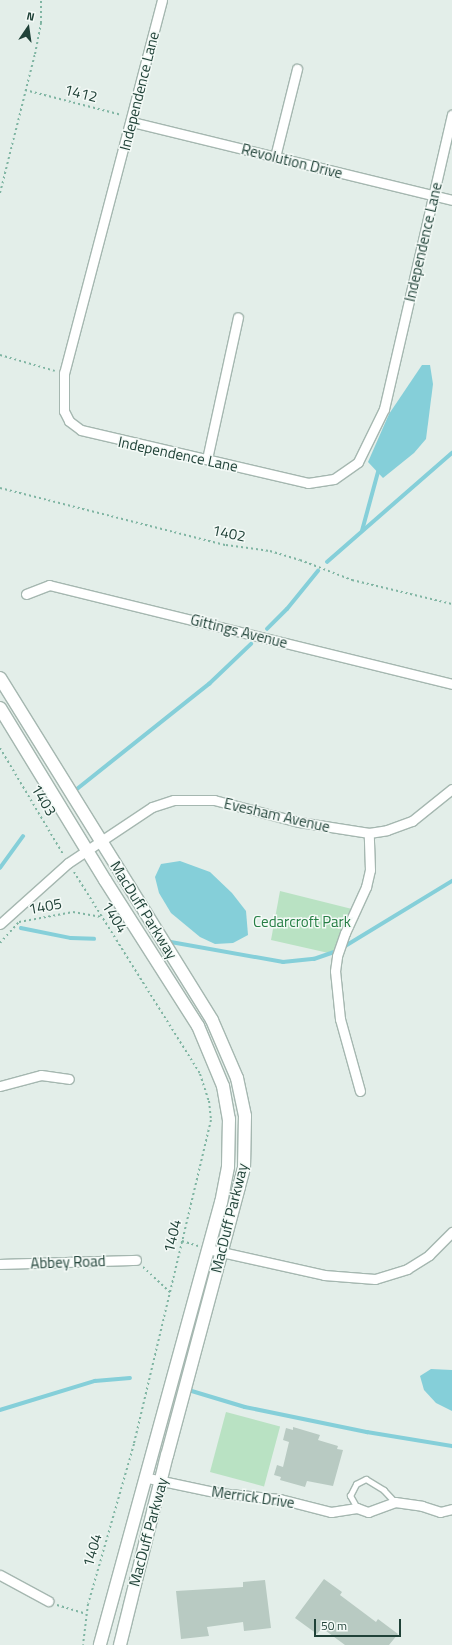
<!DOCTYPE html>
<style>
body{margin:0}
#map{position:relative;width:452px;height:1645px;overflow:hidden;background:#e3eee9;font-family:"Titillium Web",sans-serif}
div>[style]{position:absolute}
.green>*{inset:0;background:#b9e2c3;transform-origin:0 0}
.water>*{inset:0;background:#85cfd9}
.stream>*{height:3.5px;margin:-1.75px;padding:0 1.75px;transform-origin:1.75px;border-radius:1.75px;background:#85cfd9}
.building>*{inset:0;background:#b8cac2}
.path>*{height:2px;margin-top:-1px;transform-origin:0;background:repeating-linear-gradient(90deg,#80b5a3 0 2px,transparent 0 5px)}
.roads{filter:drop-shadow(1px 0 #a5b7b0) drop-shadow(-1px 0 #a5b7b0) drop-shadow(0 1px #a5b7b0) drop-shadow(0 -1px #a5b7b0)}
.lane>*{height:4.5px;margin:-2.25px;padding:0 2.25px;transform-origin:2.25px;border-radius:2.25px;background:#fff}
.street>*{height:9px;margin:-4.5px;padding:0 4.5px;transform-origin:4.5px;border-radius:4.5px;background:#fff}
.secondary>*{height:12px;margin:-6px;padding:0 6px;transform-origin:6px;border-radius:6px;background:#fff}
span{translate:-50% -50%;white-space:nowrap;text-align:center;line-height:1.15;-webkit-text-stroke:3px #f4faf7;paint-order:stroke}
.street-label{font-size:15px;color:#204238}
.park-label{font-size:15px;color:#257e44}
.north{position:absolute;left:8px;top:8px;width:40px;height:40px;-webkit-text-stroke:3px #f4faf7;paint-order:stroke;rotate:13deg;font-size:11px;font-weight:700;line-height:16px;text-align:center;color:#204238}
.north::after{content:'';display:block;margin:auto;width:14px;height:18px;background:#204238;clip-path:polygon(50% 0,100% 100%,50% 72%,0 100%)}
.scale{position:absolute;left:314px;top:1619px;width:87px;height:18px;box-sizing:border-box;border:2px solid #204238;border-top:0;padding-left:5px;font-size:12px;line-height:14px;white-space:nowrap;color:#204238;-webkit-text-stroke:3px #f4faf7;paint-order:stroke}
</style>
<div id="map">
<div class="green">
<div style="clip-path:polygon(280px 891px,352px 909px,333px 954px,271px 940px)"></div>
<div style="left:226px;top:1412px;width:56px;height:62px;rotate:15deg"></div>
</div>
<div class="water">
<div style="clip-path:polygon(422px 365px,430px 365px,433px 384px,426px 439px,414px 453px,383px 478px,368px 462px,389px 414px)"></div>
<div style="clip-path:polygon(180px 861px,210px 872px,232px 893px,246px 911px,248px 935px,233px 943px,215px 944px,200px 937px,171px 913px,159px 893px,155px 877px,161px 864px)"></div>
<div style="clip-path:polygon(431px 1369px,452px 1370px,452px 1411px,436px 1403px,424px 1390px,420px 1376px)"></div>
</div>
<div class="stream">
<div style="left:362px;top:531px;width:61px;rotate:-74.8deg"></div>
<div style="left:327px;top:562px;width:166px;rotate:-41.1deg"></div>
<div style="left:267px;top:629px;width:28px;rotate:-45deg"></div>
<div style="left:287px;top:609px;width:49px;rotate:-50.8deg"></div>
<div style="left:77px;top:789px;width:169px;rotate:-38.5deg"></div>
<div style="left:209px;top:684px;width:58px;rotate:-43.6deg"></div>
<div style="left:0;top:868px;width:39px;rotate:-54deg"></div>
<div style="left:21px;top:928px;width:51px;rotate:11.3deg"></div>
<div style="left:71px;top:938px;width:23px;rotate:2deg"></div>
<div style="left:171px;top:942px;width:114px;rotate:10.1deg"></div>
<div style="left:283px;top:962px;width:31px;rotate:-6deg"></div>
<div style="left:314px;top:959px;width:24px;rotate:-19deg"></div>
<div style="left:342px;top:948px;width:129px;rotate:-31.3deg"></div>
<div style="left:192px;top:1391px;width:55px;rotate:16.8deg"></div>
<div style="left:245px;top:1407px;width:125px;rotate:11.6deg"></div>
<div style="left:367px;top:1432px;width:86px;rotate:9.4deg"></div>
<div style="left:0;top:1410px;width:99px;rotate:-17deg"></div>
<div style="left:95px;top:1381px;width:35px;rotate:-5deg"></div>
</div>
<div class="building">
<div style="clip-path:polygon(293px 1427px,320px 1435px,318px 1440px,338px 1446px,337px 1449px,343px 1450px,333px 1486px,307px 1481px,305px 1487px,280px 1480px,281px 1477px,274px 1475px,277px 1465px,283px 1467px,289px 1442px,283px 1440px,286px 1428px,293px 1430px)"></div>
<div style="clip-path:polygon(324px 1579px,342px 1592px,340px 1595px,376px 1622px,378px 1619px,398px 1634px,389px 1645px,345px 1645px,322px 1628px,317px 1634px,295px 1618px)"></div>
<div style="clip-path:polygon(265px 1580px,271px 1628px,244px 1631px,243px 1622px,207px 1627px,209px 1636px,181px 1639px,176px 1591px,243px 1587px,243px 1582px)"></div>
</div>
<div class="path">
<div style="left:25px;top:90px;width:100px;rotate:14.5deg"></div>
<div style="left:0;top:193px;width:143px;rotate:-75.9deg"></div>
<div style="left:35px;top:54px;width:32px;rotate:-79deg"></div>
<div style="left:41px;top:23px;width:23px;rotate:-90deg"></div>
<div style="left:0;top:355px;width:57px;rotate:16.2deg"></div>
<div style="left:0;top:488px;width:233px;rotate:14.2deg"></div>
<div style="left:226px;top:545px;width:44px;rotate:7.8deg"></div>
<div style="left:270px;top:551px;width:31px;rotate:17deg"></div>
<div style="left:300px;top:560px;width:56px;rotate:21deg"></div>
<div style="left:352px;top:580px;width:103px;rotate:13.5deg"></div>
<div style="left:0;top:748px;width:123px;rotate:59.3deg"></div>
<div style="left:74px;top:872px;width:238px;rotate:58deg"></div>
<div style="left:200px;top:1074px;width:28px;rotate:72deg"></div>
<div style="left:209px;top:1101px;width:19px;rotate:84deg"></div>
<div style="left:211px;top:1120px;width:333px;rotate:103.4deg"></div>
<div style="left:134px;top:1444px;width:166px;rotate:106deg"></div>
<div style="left:88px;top:1604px;width:41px;rotate:97deg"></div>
<div style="left:0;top:943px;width:28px;rotate:-48deg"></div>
<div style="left:19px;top:922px;width:55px;rotate:-10.5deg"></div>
<div style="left:73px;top:912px;width:29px;rotate:10deg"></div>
<div style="left:182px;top:1241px;width:17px;rotate:17deg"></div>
<div style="left:143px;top:1267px;width:37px;rotate:43deg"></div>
<div style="left:57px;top:1605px;width:30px;rotate:17deg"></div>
</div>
<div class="roads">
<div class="lane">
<div style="left:357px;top:1508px;width:14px;rotate:-120deg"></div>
<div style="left:350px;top:1496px;width:13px;rotate:-63deg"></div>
<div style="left:356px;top:1484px;width:11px;rotate:-27deg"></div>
<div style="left:366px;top:1479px;width:21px;rotate:31deg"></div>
<div style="left:384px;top:1490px;width:16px;rotate:47deg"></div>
</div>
<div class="street">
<div style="left:162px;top:0;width:386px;rotate:104.7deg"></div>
<div style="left:64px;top:373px;width:38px;rotate:90deg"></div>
<div style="left:64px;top:411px;width:11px;rotate:63deg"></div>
<div style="left:69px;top:421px;width:15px;rotate:37deg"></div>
<div style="left:81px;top:430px;width:233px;rotate:13.1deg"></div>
<div style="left:308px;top:483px;width:26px;rotate:-9deg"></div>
<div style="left:334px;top:479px;width:29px;rotate:-35deg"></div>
<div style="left:358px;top:462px;width:59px;rotate:-63.9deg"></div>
<div style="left:384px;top:409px;width:302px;rotate:-77deg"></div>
<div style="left:132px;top:122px;width:329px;rotate:13.7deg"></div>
<div style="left:275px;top:157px;width:91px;rotate:-76deg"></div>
<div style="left:207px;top:459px;width:145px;rotate:-77.7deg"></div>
<div style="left:26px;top:594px;width:25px;rotate:-21deg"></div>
<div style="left:49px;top:585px;width:415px;rotate:13.8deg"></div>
<div style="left:0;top:924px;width:91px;rotate:-41.9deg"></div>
<div style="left:68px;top:863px;width:101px;rotate:-33.7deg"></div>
<div style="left:152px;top:807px;width:23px;rotate:-18deg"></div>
<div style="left:174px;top:800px;width:40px"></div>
<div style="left:214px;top:800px;width:88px;rotate:14.5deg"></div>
<div style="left:299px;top:822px;width:71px;rotate:8.9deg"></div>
<div style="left:369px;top:833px;width:18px;rotate:-9deg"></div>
<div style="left:387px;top:830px;width:27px;rotate:-20deg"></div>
<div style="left:412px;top:821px;width:51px;rotate:-38.7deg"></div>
<div style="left:0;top:1086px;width:42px;rotate:-15deg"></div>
<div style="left:41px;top:1075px;width:28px;rotate:8deg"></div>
<div style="left:360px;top:1091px;width:75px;rotate:-105.5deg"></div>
<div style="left:340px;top:1019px;width:48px;rotate:-95.9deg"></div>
<div style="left:335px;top:971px;width:15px;rotate:-82deg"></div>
<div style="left:337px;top:956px;width:24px;rotate:-71deg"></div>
<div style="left:345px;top:933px;width:51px;rotate:-65.5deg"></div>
<div style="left:366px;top:887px;width:17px;rotate:-77deg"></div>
<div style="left:370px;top:870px;width:37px;rotate:-92deg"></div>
<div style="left:208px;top:1249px;width:119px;rotate:12.6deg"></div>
<div style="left:324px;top:1275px;width:51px;rotate:4.5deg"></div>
<div style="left:375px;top:1279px;width:34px;rotate:-17deg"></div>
<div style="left:407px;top:1269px;width:26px;rotate:-32deg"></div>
<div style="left:429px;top:1255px;width:33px;rotate:-45deg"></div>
<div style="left:0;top:1264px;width:136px;rotate:-1.7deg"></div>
<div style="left:148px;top:1478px;width:73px;rotate:11.9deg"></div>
<div style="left:219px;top:1493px;width:61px;rotate:5.6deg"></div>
<div style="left:280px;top:1499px;width:53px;rotate:14.3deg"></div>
<div style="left:331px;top:1512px;width:26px;rotate:-9deg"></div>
<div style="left:357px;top:1508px;width:12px;rotate:20deg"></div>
<div style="left:368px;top:1512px;width:29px;rotate:-20deg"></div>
<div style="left:395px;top:1502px;width:27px;rotate:8deg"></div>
<div style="left:422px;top:1506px;width:19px;rotate:18deg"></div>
<div style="left:440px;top:1512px;width:12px;rotate:-14deg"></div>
<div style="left:0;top:1575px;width:55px;rotate:28.4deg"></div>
</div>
<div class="secondary">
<div style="left:0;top:678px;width:402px;rotate:58.2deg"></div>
<div style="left:212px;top:1020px;width:63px;rotate:66.7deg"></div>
<div style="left:237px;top:1078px;width:39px;rotate:78deg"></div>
<div style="left:245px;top:1116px;width:52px;rotate:91.1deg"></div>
<div style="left:244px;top:1168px;width:20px;rotate:105deg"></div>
<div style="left:239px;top:1187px;width:278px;rotate:105deg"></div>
<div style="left:167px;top:1455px;width:196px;rotate:103.9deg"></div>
<div style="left:0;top:708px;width:202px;rotate:58.6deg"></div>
<div style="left:105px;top:880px;width:173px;rotate:57.5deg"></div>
<div style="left:198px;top:1026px;width:65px;rotate:67.4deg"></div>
<div style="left:223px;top:1086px;width:34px;rotate:80deg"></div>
<div style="left:229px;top:1119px;width:48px;rotate:91.2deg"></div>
<div style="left:228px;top:1167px;width:36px;rotate:101deg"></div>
<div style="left:221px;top:1202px;width:459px;rotate:105.3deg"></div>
</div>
</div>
<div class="street-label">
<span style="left:139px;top:91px;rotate:-76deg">Independence Lane</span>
<span style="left:81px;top:93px;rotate:14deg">1412</span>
<span style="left:292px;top:161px;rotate:14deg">Revolution Drive</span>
<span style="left:423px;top:242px;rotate:-77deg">Independence Lane</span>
<span style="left:178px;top:454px;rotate:12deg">Independence Lane</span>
<span style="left:229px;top:533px;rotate:11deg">1402</span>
<span style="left:239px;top:631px;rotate:14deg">Gittings Avenue</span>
<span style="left:44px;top:800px;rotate:59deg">1403</span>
<span style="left:277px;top:815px;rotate:13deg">Evesham Avenue</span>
<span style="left:45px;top:906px;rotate:-10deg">1405</span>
<span style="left:144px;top:910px;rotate:58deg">MacDuff Parkway</span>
<span style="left:115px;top:917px;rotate:58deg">1404</span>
<span style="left:229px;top:1218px;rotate:-76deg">MacDuff Parkway</span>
<span style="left:172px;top:1236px;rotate:-77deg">1404</span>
<span style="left:68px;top:1262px;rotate:-2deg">Abbey Road</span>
<span style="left:253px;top:1497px;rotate:8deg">Merrick Drive</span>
<span style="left:148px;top:1532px;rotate:-75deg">MacDuff Parkway</span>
<span style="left:92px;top:1550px;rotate:-74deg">1404</span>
</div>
<div class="park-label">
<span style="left:302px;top:922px">Cedarcroft Park</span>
</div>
<div class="north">N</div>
<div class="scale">50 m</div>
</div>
